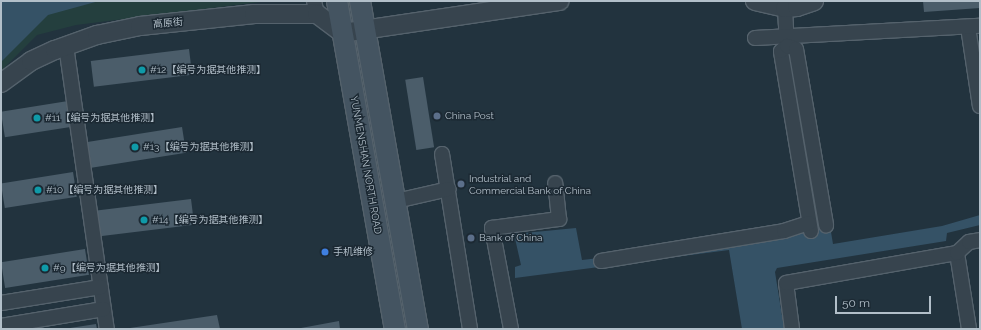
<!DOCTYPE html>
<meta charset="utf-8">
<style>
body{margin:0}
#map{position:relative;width:981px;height:330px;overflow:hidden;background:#22333e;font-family:Raleway,"Noto Sans SC",sans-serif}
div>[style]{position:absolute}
.green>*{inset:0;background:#243f3e}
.water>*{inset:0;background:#355266}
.building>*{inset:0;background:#4b5d6a;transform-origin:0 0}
.roads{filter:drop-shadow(1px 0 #55626c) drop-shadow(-1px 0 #55626c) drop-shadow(0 1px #55626c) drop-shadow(0 -1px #55626c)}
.minor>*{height:14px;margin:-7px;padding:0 7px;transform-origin:7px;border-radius:7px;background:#37444e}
.tertiary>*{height:18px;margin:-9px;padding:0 9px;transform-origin:9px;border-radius:9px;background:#37444e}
.secondary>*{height:20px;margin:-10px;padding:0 10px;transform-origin:10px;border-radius:10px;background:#445461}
.dots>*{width:11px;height:11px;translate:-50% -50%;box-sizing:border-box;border:2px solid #1c2933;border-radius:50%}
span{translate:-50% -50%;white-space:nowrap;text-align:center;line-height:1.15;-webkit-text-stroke:3px #1c2933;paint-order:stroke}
.street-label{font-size:10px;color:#b2bfc9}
.poi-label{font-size:10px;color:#b2bfc9}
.left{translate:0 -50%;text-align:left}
.frame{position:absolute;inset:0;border:2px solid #b2bfc9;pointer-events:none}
.scale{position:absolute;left:835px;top:296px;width:96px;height:18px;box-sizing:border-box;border:2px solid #b2bfc9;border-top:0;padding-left:5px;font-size:12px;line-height:14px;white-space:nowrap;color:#b2bfc9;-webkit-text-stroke:3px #1c2933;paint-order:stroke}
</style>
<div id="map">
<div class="green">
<div style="clip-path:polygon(1px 1px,269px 1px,76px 25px,37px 35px,1px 71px)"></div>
</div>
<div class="water">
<div style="clip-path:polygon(1px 1px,99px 1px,48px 15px,1px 62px)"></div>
<div style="clip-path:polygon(790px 51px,819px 221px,831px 232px,833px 244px,942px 226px,980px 215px,980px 225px,947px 233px,946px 241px,777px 268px,775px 272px,784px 328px,780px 329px,742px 329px,729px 250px,515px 278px,515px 267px,521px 265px,514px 234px,576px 228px,582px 260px,791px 236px,814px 226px,786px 53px)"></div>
</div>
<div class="building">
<div style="clip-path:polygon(923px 1px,980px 1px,980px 8px,924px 12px)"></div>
<div style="left:189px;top:49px;width:26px;height:99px;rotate:83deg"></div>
<div style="left:423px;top:77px;width:71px;height:18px;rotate:81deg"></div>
<div style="left:68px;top:101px;width:26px;height:68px;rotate:81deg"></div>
<div style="left:182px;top:127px;width:26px;height:99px;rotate:81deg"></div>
<div style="left:73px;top:172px;width:25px;height:73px;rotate:81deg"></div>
<div style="left:191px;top:199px;width:26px;height:99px;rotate:83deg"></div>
<div style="left:85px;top:249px;width:26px;height:85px;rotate:81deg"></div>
<div style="clip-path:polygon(217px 315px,220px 329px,130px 329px,130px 328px)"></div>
<div style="clip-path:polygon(339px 321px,340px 329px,301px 329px,301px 328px)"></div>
<div style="clip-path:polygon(96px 324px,97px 329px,70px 329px,70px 328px)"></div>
</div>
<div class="roads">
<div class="minor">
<div style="left:314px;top:1px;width:13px;rotate:77deg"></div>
<div style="left:785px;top:8px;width:38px;rotate:87deg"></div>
<div style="left:968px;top:27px;width:80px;rotate:81.4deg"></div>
<div style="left:755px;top:38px;width:225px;rotate:-3.1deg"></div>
<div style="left:66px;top:46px;width:286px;rotate:81.8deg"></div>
<div style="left:442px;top:154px;width:177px;rotate:80.9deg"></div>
<div style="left:396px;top:201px;width:54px;rotate:-12.8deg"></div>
<div style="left:811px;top:231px;width:182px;rotate:-99.5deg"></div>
<div style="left:781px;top:51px;width:8px;rotate:-40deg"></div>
<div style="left:787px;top:46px;width:9px;rotate:18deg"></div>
<div style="left:796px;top:49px;width:179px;rotate:80.3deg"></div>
<div style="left:957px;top:253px;width:77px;rotate:81deg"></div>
<div style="left:601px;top:261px;width:185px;rotate:-9.3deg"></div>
<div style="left:784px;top:231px;width:26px;rotate:-18deg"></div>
<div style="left:1px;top:303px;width:101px;rotate:-9.1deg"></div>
<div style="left:1px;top:326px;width:104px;rotate:-9.4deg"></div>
<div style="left:511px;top:329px;width:103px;rotate:-100.7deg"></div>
<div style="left:492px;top:228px;width:68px;rotate:-7.7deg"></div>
<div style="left:559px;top:219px;width:36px;rotate:-96deg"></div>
<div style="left:792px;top:329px;width:46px;rotate:-97.4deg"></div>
<div style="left:786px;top:283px;width:174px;rotate:-10deg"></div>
<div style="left:957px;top:253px;width:16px;rotate:-43deg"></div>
<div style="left:969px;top:242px;width:11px;rotate:-10deg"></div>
</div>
<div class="tertiary">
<div style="left:755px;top:1px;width:31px;rotate:13deg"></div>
<div style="left:785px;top:8px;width:12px;rotate:-5deg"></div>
<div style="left:797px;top:7px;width:18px;rotate:-19deg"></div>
<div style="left:1px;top:83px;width:37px;rotate:-36deg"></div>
<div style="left:31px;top:61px;width:26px;rotate:-25deg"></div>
<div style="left:55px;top:50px;width:45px;rotate:-19.7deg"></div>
<div style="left:97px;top:35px;width:44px;rotate:-11.8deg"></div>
<div style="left:140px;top:26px;width:115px;rotate:-6deg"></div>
<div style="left:254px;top:14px;width:63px"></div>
<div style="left:317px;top:14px;width:31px;rotate:37deg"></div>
<div style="left:342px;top:33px;width:220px;rotate:-8.4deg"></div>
</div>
<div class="secondary">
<div style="left:337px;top:1px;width:333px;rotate:80deg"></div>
<div style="left:360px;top:1px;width:333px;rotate:80deg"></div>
</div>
</div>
<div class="dots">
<div style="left:142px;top:70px;background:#0f9aa8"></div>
<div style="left:437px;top:116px;background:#5c6f8a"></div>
<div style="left:37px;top:118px;background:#0f9aa8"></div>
<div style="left:135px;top:147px;background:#0f9aa8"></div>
<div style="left:461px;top:184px;background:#5c6f8a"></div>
<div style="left:38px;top:190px;background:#0f9aa8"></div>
<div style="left:144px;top:220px;background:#0f9aa8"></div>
<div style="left:471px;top:238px;background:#5c6f8a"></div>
<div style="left:325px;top:252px;background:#3f7fe0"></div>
<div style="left:45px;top:268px;background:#0f9aa8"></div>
</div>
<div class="street-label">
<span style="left:168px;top:23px;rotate:-5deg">高原街</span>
<span style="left:366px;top:165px;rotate:80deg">YUNMENSHAN NORTH ROAD</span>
</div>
<div class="poi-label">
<span class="left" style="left:150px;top:70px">#12【编号为据其他推测】</span>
<span class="left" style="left:445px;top:116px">China Post</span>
<span class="left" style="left:45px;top:118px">#11【编号为据其他推测】</span>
<span class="left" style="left:143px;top:147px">#13【编号为据其他推测】</span>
<span class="left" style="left:469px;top:184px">Industrial and<br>Commercial Bank of China</span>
<span class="left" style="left:46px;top:190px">#10【编号为据其他推测】</span>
<span class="left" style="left:152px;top:220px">#14【编号为据其他推测】</span>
<span class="left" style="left:479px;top:238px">Bank of China</span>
<span class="left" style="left:333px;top:252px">手机维修</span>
<span class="left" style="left:53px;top:268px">#9【编号为据其他推测】</span>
</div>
<div class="frame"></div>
<div class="scale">50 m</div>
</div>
